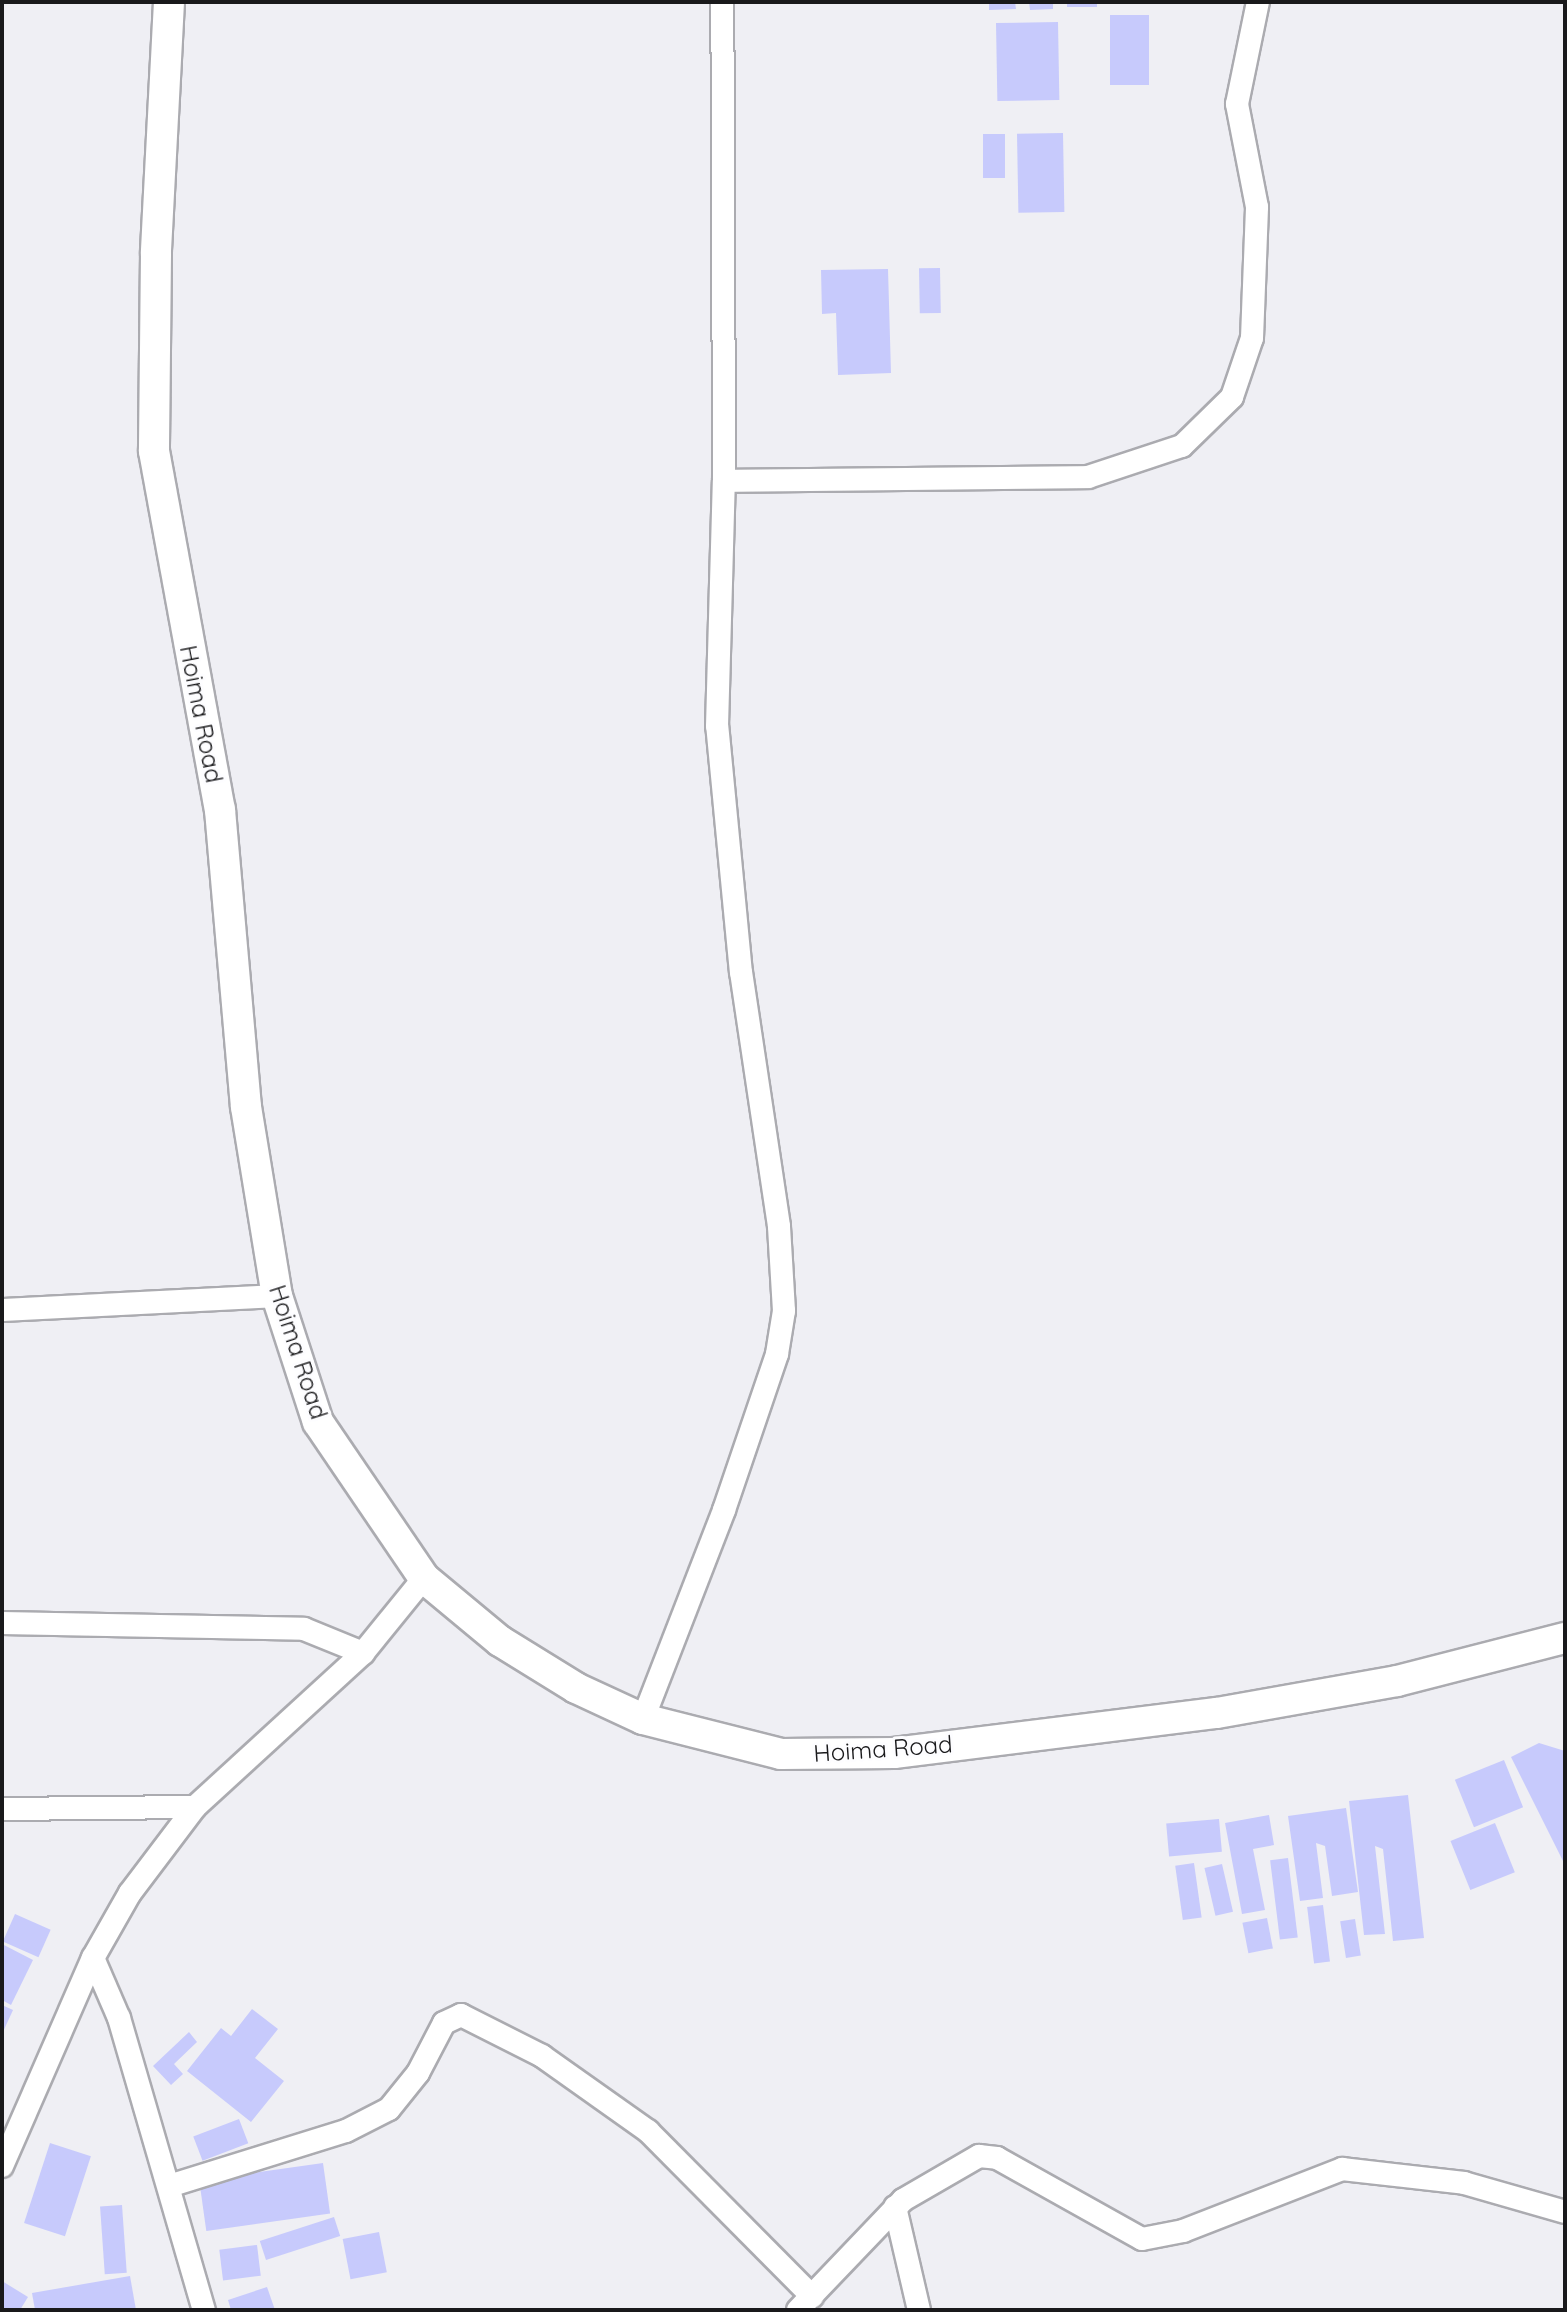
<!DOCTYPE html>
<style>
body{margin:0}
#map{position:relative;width:1567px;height:2312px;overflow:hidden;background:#efeff4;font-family:Quicksand,sans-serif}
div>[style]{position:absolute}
.building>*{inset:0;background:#c7cafc;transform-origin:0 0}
.roads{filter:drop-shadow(2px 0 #ababb0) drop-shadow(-2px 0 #ababb0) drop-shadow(0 2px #ababb0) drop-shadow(0 -2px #ababb0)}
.street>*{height:22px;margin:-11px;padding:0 11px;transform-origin:11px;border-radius:11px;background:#fff}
.secondary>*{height:30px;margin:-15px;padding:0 15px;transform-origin:15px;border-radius:15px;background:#fff}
span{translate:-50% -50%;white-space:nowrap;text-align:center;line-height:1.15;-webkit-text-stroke:6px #fdfdff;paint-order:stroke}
.street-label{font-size:24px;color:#19191b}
.frame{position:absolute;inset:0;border:4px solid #19191b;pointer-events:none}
</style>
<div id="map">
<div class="building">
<div style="clip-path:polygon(989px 2px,1015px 2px,1016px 9px,989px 10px)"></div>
<div style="clip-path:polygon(1029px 2px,1053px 2px,1053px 9px,1030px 10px)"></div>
<div style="left:1067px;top:2px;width:30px;height:5px"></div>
<div style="left:1110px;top:15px;width:39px;height:70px"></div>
<div style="left:1058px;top:22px;width:78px;height:62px;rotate:89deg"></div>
<div style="left:1063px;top:133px;width:79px;height:46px;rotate:89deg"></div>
<div style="left:983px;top:134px;width:22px;height:44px"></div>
<div style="left:940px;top:268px;width:45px;height:21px;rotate:89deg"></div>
<div style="clip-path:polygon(888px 269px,891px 373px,838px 375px,836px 313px,822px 314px,821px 270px)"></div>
<div style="clip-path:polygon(1539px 1743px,1565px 1751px,1565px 1865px,1511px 1757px)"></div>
<div style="left:1504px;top:1760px;width:51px;height:53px;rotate:68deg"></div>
<div style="clip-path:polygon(1408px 1795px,1424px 1938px,1393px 1941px,1383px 1849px,1375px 1846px,1385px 1934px,1364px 1935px,1349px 1801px)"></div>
<div style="clip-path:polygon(1346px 1808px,1358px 1892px,1332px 1896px,1325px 1846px,1316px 1843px,1323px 1898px,1300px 1901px,1288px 1816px)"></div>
<div style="clip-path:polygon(1269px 1815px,1274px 1845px,1253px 1849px,1265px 1910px,1242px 1914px,1225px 1823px)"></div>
<div style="left:1219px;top:1819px;width:33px;height:53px;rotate:85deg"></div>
<div style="left:1495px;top:1823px;width:53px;height:48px;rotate:68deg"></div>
<div style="left:1288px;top:1858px;width:80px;height:18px;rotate:83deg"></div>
<div style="left:1194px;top:1863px;width:55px;height:19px;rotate:82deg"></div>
<div style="left:1222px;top:1864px;width:49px;height:18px;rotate:77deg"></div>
<div style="left:1323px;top:1905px;width:57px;height:16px;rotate:83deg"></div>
<div style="left:15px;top:1914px;width:39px;height:30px;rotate:24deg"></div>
<div style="left:1267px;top:1918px;width:31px;height:25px;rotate:79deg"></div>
<div style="left:1355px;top:1919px;width:37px;height:15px;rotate:81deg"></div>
<div style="clip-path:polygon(2px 1944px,33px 1960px,11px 2005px,2px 2000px)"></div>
<div style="clip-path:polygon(2px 2005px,13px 2010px,2px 2034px)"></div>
<div style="clip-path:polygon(252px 2009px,278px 2029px,255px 2058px,284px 2081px,251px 2122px,187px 2071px,221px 2028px,231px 2036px)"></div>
<div style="clip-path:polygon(189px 2032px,197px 2042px,174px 2064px,183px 2074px,171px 2085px,153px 2066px)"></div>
<div style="left:239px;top:2119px;width:26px;height:49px;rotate:69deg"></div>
<div style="left:50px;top:2143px;width:43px;height:84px;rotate:18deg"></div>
<div style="left:323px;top:2163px;width:51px;height:125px;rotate:82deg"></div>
<div style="left:122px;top:2205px;width:68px;height:22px;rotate:86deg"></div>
<div style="left:334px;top:2217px;width:20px;height:78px;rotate:72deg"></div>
<div style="left:379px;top:2232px;width:41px;height:37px;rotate:79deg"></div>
<div style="left:257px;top:2245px;width:31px;height:38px;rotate:83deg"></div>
<div style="clip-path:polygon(130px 2276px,136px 2310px,35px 2310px,32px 2293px)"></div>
<div style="clip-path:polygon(2px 2281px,28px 2297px,20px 2310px,2px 2309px)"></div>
<div style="clip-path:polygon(267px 2287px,275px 2310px,231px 2310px,228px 2300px)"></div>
</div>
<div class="roads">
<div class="street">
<div style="left:724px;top:481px;width:364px;rotate:-0.6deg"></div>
<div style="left:1088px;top:477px;width:99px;rotate:-18.3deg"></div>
<div style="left:1182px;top:446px;width:70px;rotate:-44.4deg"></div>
<div style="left:1232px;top:397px;width:62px;rotate:-71.3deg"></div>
<div style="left:1252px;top:338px;width:131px;rotate:-87.8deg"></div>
<div style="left:1257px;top:207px;width:105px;rotate:-101deg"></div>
<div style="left:1237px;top:104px;width:104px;rotate:-78.4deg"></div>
<div style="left:2px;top:1310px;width:275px;rotate:-2.9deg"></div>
<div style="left:2px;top:1623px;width:302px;rotate:1.1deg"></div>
<div style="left:304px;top:1629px;width:64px;rotate:22.1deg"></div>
<div style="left:643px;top:1719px;width:224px;rotate:-68.8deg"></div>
<div style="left:724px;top:1510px;width:165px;rotate:-71.2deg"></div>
<div style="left:777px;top:1354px;width:44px;rotate:-80.8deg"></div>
<div style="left:784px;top:1311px;width:85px;rotate:-93.4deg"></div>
<div style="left:779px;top:1226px;width:256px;rotate:-98.5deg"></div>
<div style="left:741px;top:973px;width:248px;rotate:-95.5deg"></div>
<div style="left:717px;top:726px;width:245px;rotate:-88.4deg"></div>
<div style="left:724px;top:481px;width:479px;rotate:-90.2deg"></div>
<div style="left:2px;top:1809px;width:193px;rotate:-0.6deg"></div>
<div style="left:93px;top:1958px;width:65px;rotate:66.6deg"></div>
<div style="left:119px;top:2018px;width:304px;rotate:73.8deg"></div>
<div style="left:2px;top:2166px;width:227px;rotate:-66.4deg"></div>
<div style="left:93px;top:1958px;width:75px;rotate:-60.4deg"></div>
<div style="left:130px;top:1893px;width:108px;rotate:-52.9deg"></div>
<div style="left:195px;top:1807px;width:228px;rotate:-42.5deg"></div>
<div style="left:363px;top:1653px;width:97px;rotate:-50.9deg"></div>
<div style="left:169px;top:2186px;width:185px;rotate:-17.3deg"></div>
<div style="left:346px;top:2131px;width:48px;rotate:-27.1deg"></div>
<div style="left:389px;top:2109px;width:46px;rotate:-51.1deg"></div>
<div style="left:418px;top:2073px;width:56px;rotate:-62.5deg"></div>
<div style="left:444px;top:2023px;width:19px;rotate:-25deg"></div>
<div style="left:461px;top:2015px;width:91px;rotate:26.8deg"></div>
<div style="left:542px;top:2056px;width:130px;rotate:35.3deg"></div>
<div style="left:648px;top:2131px;width:233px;rotate:45.2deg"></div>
<div style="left:895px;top:2207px;width:106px;rotate:76.9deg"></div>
<div style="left:798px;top:2310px;width:152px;rotate:-46.3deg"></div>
<div style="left:903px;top:2200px;width:88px;rotate:-30.1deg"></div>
<div style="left:979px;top:2156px;width:18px;rotate:6deg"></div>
<div style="left:997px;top:2158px;width:166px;rotate:29.2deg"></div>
<div style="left:1142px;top:2239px;width:42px;rotate:-11deg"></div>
<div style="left:1183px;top:2231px;width:171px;rotate:-21.3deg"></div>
<div style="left:1342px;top:2169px;width:123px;rotate:6.5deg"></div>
<div style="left:1464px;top:2183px;width:105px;rotate:16deg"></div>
</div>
<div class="secondary">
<div style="left:169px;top:2px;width:252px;rotate:93deg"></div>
<div style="left:156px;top:254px;width:197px;rotate:90.6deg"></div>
<div style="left:154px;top:451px;width:365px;rotate:79.6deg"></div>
<div style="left:220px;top:810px;width:298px;rotate:85deg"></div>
<div style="left:246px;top:1107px;width:192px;rotate:80.7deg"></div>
<div style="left:277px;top:1296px;width:133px;rotate:72deg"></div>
<div style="left:318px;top:1422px;width:189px;rotate:55.8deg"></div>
<div style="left:424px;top:1578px;width:99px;rotate:39.7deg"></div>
<div style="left:500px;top:1641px;width:89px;rotate:31.7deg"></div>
<div style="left:576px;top:1688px;width:74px;rotate:24.8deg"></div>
<div style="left:643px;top:1719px;width:142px;rotate:14.2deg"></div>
<div style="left:781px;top:1754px;width:113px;rotate:-0.5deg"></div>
<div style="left:894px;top:1753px;width:325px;rotate:-7.1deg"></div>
<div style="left:1217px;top:1713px;width:183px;rotate:-10.1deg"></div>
<div style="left:1397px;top:1681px;width:173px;rotate:-14.4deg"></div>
</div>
</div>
<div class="street-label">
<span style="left:201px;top:714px;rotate:79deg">Hoima Road</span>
<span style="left:298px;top:1352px;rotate:72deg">Hoima Road</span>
<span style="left:883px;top:1749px;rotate:-4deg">Hoima Road</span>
</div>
<div class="frame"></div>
</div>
